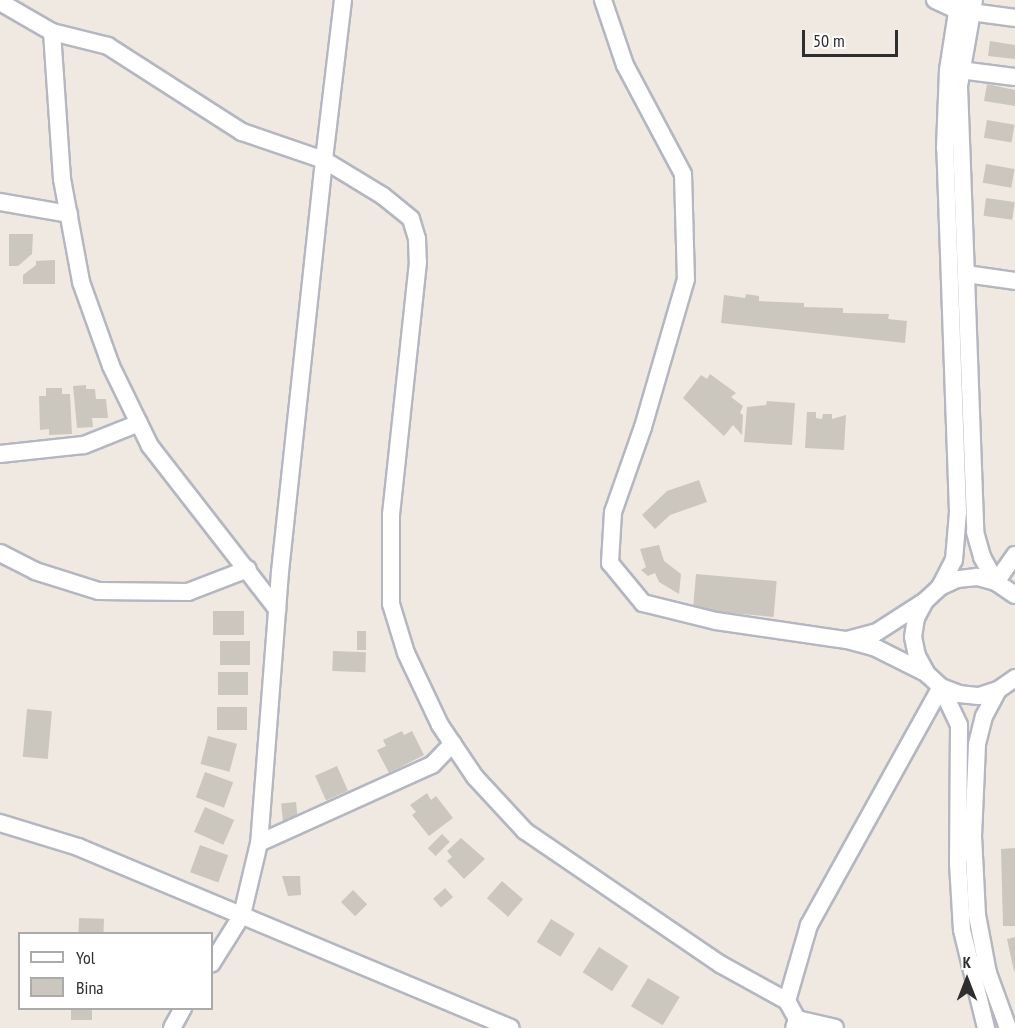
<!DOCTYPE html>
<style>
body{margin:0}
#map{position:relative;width:1015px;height:1028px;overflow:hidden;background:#efe9e1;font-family:"PT Sans Narrow",sans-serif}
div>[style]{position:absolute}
.building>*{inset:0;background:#cbc7bf;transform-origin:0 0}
.roads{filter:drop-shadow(2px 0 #b4b7c1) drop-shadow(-2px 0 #b4b7c1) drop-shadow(0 2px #b4b7c1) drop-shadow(0 -2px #b4b7c1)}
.minor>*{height:16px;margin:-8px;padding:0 8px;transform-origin:8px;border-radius:8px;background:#fff}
span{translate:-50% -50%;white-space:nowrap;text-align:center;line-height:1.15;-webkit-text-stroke:4.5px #fff;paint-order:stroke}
.legend{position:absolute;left:18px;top:932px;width:195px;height:78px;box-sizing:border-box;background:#fff;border:2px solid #ababab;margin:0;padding:8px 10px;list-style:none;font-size:18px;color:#2e2e2e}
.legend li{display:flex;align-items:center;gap:12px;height:30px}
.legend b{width:30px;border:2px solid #ababab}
.north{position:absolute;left:937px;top:950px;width:60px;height:60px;-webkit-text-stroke:4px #fff;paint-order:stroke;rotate:0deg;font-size:16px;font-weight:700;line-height:24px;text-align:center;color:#2e2e2e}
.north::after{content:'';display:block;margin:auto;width:21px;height:27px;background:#2e2e2e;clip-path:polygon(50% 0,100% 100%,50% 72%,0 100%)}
.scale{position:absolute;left:802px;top:30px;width:96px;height:27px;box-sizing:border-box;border:3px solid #2e2e2e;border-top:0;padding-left:8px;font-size:18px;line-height:21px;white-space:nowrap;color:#2e2e2e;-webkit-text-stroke:4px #fff;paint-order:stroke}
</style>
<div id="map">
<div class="building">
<div style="clip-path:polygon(990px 41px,1015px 45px,1015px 59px,988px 56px)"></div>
<div style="clip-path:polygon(987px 84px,1015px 90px,1015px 106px,984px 101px)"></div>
<div style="left:987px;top:120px;width:28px;height:18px;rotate:10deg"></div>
<div style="left:986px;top:164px;width:29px;height:19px;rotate:10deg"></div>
<div style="left:986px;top:198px;width:29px;height:18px;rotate:8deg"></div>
<div style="clip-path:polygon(9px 234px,33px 234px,32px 254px,18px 266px,9px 266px)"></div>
<div style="clip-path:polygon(55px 260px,55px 284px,23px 284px,23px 275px,36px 265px,36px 261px)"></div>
<div style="clip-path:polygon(746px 294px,759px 296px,759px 301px,804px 303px,804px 307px,843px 308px,843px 313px,889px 314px,888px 319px,907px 321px,905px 343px,721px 323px,724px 295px,745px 298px)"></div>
<div style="clip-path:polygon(710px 374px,736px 393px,731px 397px,743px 406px,740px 413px,743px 415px,742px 435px,733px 425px,724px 436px,683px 398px,701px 375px,707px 379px)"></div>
<div style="clip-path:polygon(86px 385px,86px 389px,95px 389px,96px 399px,106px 399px,108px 418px,92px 418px,93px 427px,77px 428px,73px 386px)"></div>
<div style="clip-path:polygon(46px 388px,62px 388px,62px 394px,70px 394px,72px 434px,49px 435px,49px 429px,40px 430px,39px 396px,46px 396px)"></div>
<div style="clip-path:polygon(767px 401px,795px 403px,792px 445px,744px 442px,747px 407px,766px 405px)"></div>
<div style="clip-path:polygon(807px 412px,816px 412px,816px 418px,822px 419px,823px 414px,832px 414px,832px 419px,846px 415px,844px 450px,805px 448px)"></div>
<div style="clip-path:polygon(699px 480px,707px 502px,670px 515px,655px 529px,642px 515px,667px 491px)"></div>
<div style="clip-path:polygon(659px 545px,664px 561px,681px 574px,679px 594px,659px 582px,655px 573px,648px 576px,641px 570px,646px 567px,640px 549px)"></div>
<div style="left:696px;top:574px;width:81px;height:36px;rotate:5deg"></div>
<div style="left:213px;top:611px;width:31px;height:24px"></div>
<div style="left:357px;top:631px;width:9px;height:19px"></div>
<div style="left:220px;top:641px;width:30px;height:24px"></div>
<div style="left:333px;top:651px;width:33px;height:20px;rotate:2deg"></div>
<div style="left:218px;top:672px;width:30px;height:23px"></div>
<div style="left:217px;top:707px;width:30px;height:23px"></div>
<div style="left:27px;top:709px;width:25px;height:48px;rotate:5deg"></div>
<div style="clip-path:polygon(402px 731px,404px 735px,412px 731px,424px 755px,389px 773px,377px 750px,386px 746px,383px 740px)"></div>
<div style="left:208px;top:736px;width:30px;height:29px;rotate:15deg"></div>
<div style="left:337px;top:766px;width:27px;height:24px;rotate:66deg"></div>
<div style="left:205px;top:772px;width:30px;height:27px;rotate:20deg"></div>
<div style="clip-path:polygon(427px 793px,431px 800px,436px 796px,453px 818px,429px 836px,412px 815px,416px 812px,410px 805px)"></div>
<div style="left:296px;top:802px;width:19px;height:15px;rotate:84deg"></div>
<div style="left:205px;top:807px;width:32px;height:27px;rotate:24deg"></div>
<div style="left:442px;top:834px;width:11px;height:20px;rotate:45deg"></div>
<div style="clip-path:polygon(461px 838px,485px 859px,464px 879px,447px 861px,452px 857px,447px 851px)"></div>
<div style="left:200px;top:845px;width:30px;height:29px;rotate:20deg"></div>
<div style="clip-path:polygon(1015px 848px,1015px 926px,1003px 926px,1001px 849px)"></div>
<div style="clip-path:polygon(282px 876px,300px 876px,301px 895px,288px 896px)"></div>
<div style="left:502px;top:881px;width:28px;height:23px;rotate:41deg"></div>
<div style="left:445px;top:888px;width:12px;height:16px;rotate:48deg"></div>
<div style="left:353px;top:890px;width:20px;height:17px;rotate:45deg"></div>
<div style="left:79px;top:918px;width:25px;height:16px;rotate:2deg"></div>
<div style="left:551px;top:919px;width:28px;height:27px;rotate:32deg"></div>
<div style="clip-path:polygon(1015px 937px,1015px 971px,1014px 971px,1007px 939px)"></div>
<div style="left:599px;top:947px;width:35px;height:30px;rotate:33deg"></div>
<div style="left:648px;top:978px;width:37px;height:33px;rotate:31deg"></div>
<div style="left:71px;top:1008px;width:21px;height:12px"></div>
</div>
<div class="roads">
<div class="minor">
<div style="left:343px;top:0;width:161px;rotate:96.8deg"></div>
<div style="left:324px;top:160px;width:69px;rotate:31.4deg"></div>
<div style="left:383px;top:196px;width:36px;rotate:39deg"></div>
<div style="left:411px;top:219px;width:21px;rotate:73deg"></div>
<div style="left:417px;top:239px;width:23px;rotate:88deg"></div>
<div style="left:418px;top:262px;width:254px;rotate:96.1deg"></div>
<div style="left:391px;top:515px;width:89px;rotate:90deg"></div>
<div style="left:391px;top:604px;width:51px;rotate:73deg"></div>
<div style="left:406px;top:653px;width:80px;rotate:64.7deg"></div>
<div style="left:440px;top:725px;width:63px;rotate:56.1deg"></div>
<div style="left:475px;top:777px;width:74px;rotate:47.2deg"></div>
<div style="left:525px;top:831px;width:236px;rotate:34.3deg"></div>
<div style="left:720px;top:964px;width:77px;rotate:28.9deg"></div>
<div style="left:787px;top:1001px;width:21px;rotate:61deg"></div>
<div style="left:797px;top:1019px;width:9px;rotate:108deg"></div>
<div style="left:603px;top:0;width:69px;rotate:71.3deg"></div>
<div style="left:625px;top:65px;width:123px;rotate:62deg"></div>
<div style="left:683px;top:174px;width:105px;rotate:88.4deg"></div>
<div style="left:686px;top:279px;width:154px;rotate:106.2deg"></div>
<div style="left:643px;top:427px;width:90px;rotate:109.4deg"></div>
<div style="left:613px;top:512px;width:51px;rotate:93.4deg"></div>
<div style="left:610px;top:563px;width:52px;rotate:50.5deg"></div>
<div style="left:643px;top:603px;width:75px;rotate:13.9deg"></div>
<div style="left:716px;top:621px;width:132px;rotate:8.3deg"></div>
<div style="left:935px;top:0;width:23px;rotate:25deg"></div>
<div style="left:956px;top:10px;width:60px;rotate:7.7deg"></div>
<div style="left:974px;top:0;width:87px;rotate:99.9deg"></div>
<div style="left:959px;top:86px;width:446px;rotate:87.9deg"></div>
<div style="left:975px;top:532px;width:26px;rotate:74deg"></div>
<div style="left:982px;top:557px;width:29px;rotate:61deg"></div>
<div style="left:996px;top:582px;width:33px;rotate:-55deg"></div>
<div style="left:0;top:2px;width:60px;rotate:30deg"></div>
<div style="left:52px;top:32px;width:58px;rotate:14deg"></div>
<div style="left:108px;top:46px;width:159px;rotate:32.7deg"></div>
<div style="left:242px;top:132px;width:87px;rotate:18.9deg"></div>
<div style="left:324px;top:160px;width:414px;rotate:96.1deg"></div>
<div style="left:280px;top:572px;width:272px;rotate:94.4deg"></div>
<div style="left:259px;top:843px;width:74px;rotate:103.3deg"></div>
<div style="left:242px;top:915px;width:57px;rotate:122deg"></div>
<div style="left:52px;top:32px;width:147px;rotate:86.1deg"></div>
<div style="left:62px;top:179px;width:105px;rotate:79.5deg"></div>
<div style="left:81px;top:282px;width:89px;rotate:70.3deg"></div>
<div style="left:111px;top:366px;width:89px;rotate:64deg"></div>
<div style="left:150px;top:446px;width:207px;rotate:52.1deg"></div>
<div style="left:960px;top:70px;width:55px;rotate:7.3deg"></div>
<div style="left:0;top:202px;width:70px;rotate:9.9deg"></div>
<div style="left:966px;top:274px;width:49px;rotate:8.1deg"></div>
<div style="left:0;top:454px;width:84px;rotate:-6.1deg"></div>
<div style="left:84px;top:445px;width:59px;rotate:-21.8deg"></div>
<div style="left:0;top:553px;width:39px;rotate:27deg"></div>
<div style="left:35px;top:571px;width:67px;rotate:17.4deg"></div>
<div style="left:99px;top:591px;width:89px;rotate:0.6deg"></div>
<div style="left:188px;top:592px;width:64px;rotate:-21deg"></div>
<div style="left:940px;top:587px;width:30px;rotate:-63deg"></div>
<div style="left:954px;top:560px;width:48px;rotate:-85.2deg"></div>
<div style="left:958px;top:512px;width:364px;rotate:-92deg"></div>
<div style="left:945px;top:148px;width:78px;rotate:-87.8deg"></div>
<div style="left:948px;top:70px;width:71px;rotate:-81.1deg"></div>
<div style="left:1015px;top:595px;width:23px;rotate:-146deg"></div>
<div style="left:996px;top:582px;width:20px;rotate:-165deg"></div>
<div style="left:977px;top:577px;width:20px;rotate:174deg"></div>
<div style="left:957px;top:579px;width:19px;rotate:155deg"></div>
<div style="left:940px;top:587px;width:21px;rotate:137deg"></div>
<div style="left:925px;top:601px;width:19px;rotate:118deg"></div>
<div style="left:916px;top:618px;width:19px;rotate:99deg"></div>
<div style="left:913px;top:637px;width:19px;rotate:78deg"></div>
<div style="left:917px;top:656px;width:21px;rotate:61deg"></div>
<div style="left:927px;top:674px;width:19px;rotate:43deg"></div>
<div style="left:941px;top:687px;width:19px;rotate:21deg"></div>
<div style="left:959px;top:694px;width:20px;rotate:6deg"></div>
<div style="left:979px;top:696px;width:20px;rotate:-18deg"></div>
<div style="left:998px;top:690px;width:21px;rotate:-35deg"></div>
<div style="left:922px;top:603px;width:54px;rotate:147.2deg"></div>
<div style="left:877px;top:632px;width:31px;rotate:165deg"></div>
<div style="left:847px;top:640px;width:28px;rotate:15deg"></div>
<div style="left:874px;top:647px;width:56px;rotate:26.6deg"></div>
<div style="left:941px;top:687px;width:42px;rotate:64.7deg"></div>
<div style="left:959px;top:725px;width:138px;rotate:90.4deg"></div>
<div style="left:958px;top:863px;width:67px;rotate:86.6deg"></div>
<div style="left:962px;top:930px;width:101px;rotate:76.2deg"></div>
<div style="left:998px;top:690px;width:30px;rotate:118deg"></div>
<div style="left:984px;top:716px;width:30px;rotate:104deg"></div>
<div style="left:977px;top:745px;width:91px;rotate:92.5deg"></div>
<div style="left:973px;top:836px;width:79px;rotate:87.1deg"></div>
<div style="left:977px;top:915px;width:59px;rotate:79.3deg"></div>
<div style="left:988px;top:973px;width:59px;rotate:70deg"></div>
<div style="left:0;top:823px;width:82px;rotate:17.1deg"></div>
<div style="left:78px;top:847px;width:469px;rotate:22.7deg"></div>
<div style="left:259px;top:843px;width:190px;rotate:-24.3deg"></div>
<div style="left:432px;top:765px;width:30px;rotate:-46deg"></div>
<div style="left:787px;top:1001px;width:79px;rotate:-73.9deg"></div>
<div style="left:809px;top:925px;width:272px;rotate:-61deg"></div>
<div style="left:797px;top:1019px;width:39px;rotate:13deg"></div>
<div style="left:172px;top:1028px;width:23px;rotate:-61deg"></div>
</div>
</div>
<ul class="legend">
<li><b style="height:8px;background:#fff"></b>Yol</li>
<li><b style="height:16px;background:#cbc7bf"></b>Bina</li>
</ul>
<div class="north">K</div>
<div class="scale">50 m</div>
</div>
